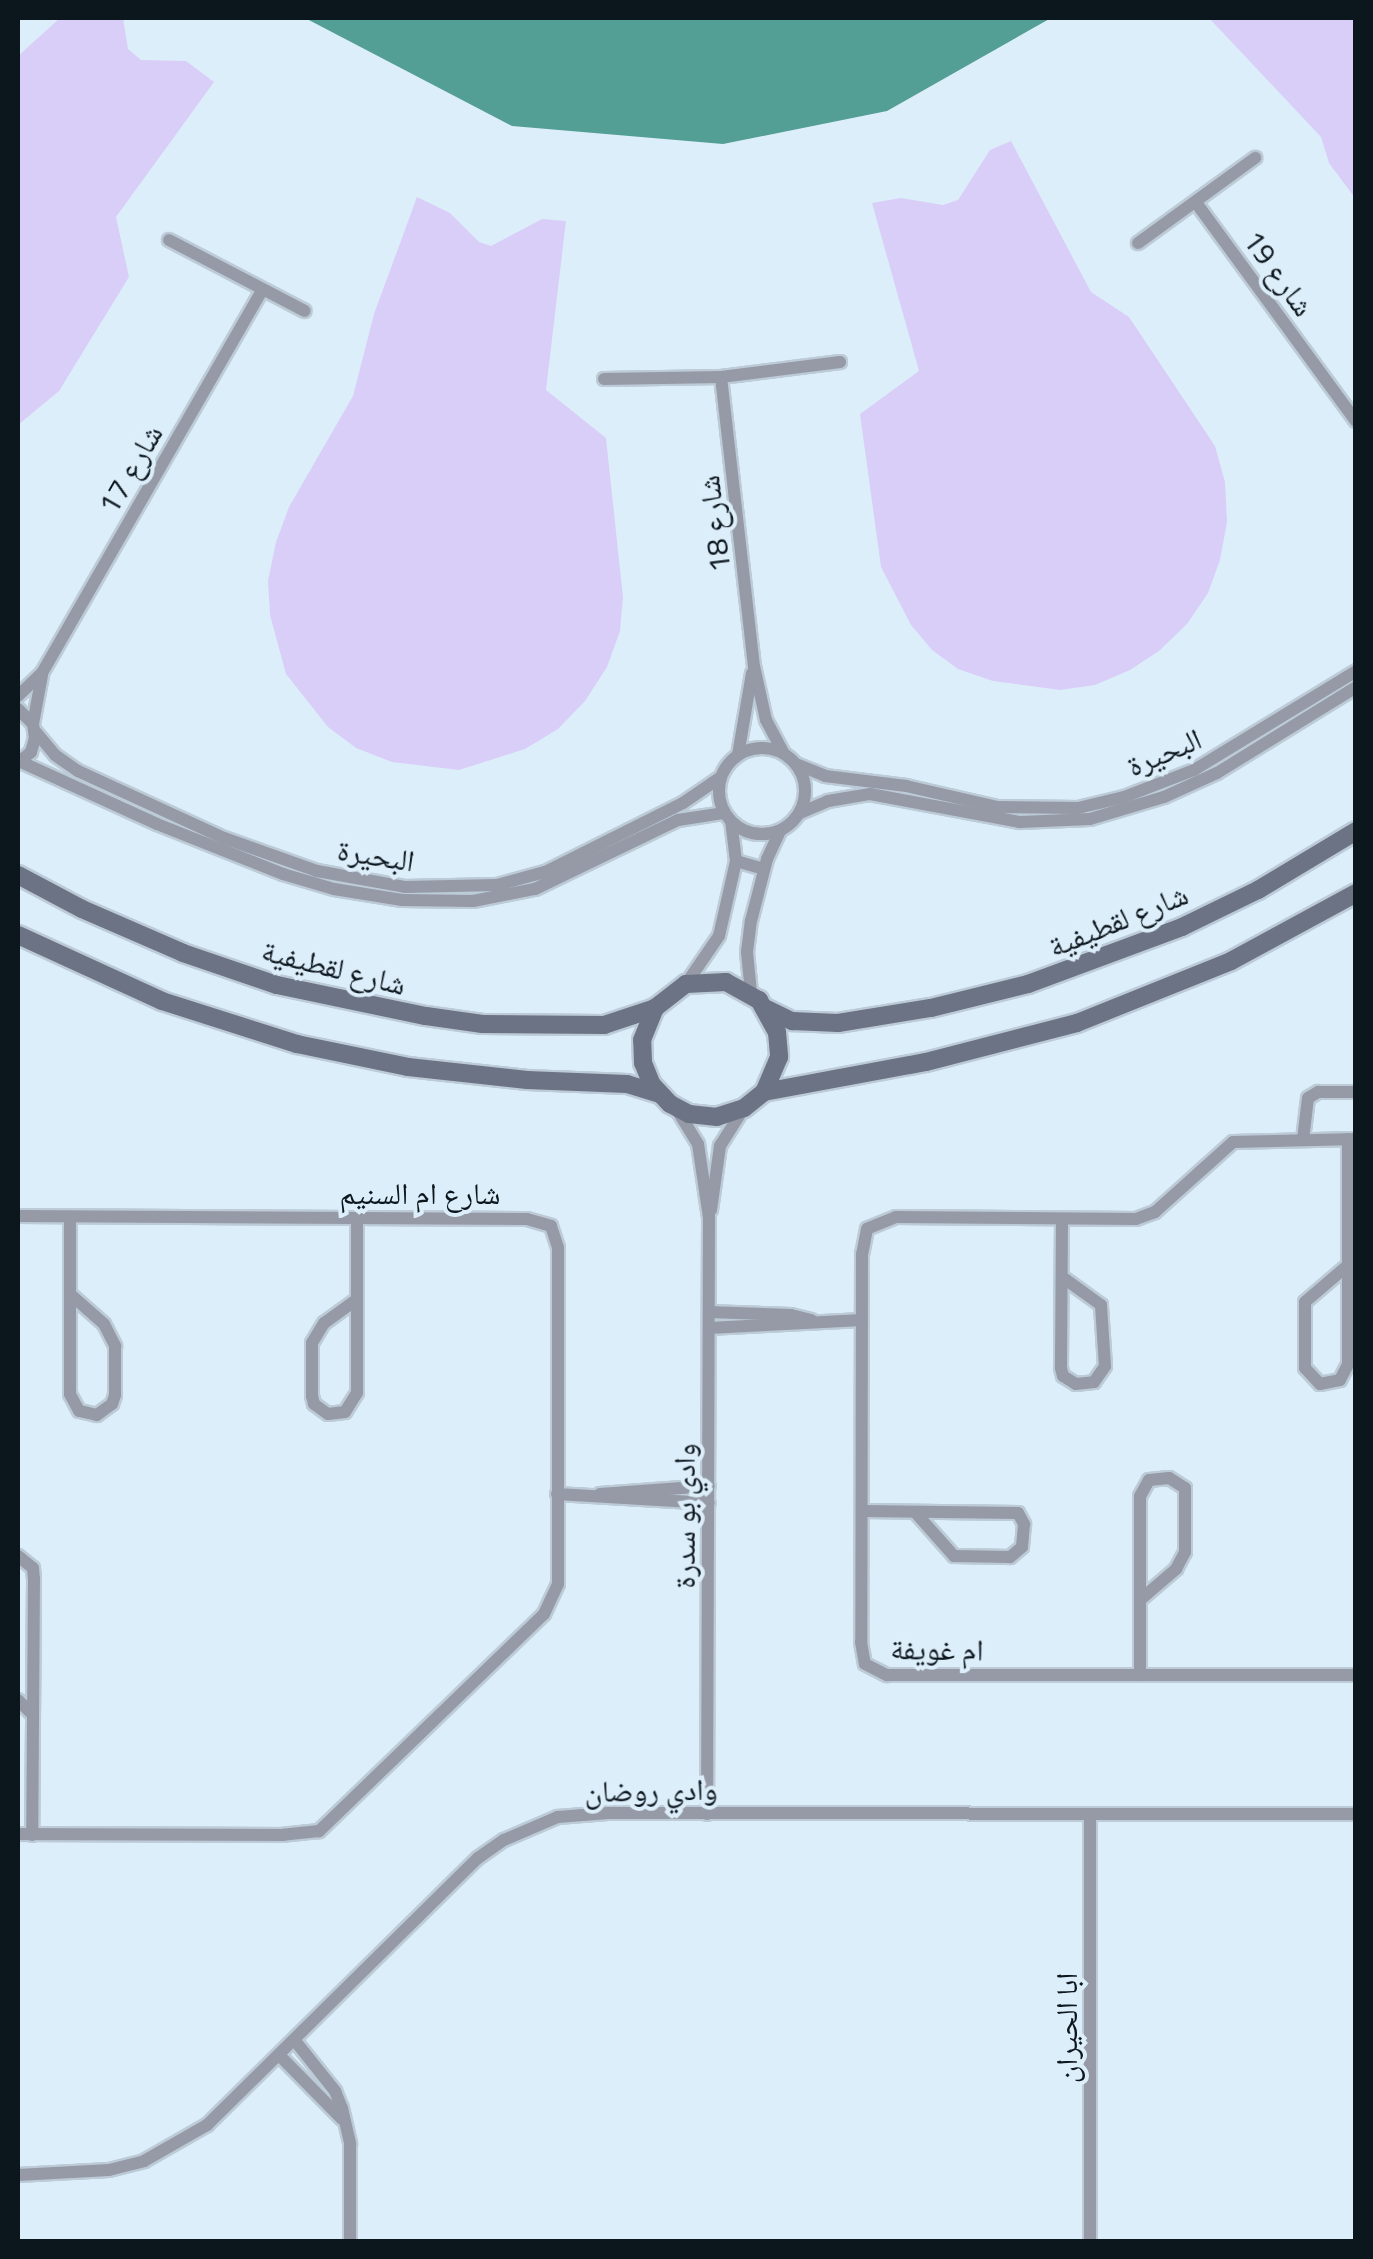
<!DOCTYPE html>
<meta charset="utf-8">
<style>
body{margin:0}
#map{position:relative;width:1373px;height:2259px;overflow:hidden;background:#ddeefb;font-family:"Titillium Web","Noto Naskh Arabic",sans-serif}
div>[style]{position:absolute}
.green>*{inset:0;background:#d9cef7}
.water>*{inset:0;background:#539e95}
.roads{filter:drop-shadow(2px 0 #bccbd7) drop-shadow(-2px 0 #bccbd7) drop-shadow(0 2px #bccbd7) drop-shadow(0 -2px #bccbd7)}
.street>*{height:12px;margin:-6px;padding:0 6px;transform-origin:6px;border-radius:6px;background:#959aa6}
.street>.ring{margin:-6px;padding:0;box-sizing:content-box;background:none;border:12px solid #959aa6;border-radius:50%}
.secondary>*{height:18px;margin:-9px;padding:0 9px;transform-origin:9px;border-radius:9px;background:#6c7384}
span{translate:-50% -50%;white-space:nowrap;text-align:center;line-height:1.15;-webkit-text-stroke:8px #ddeefb;paint-order:stroke}
.street-label{font-size:30px;color:#0c161d}
.frame{position:absolute;inset:0;border:20px solid #0c161d;pointer-events:none}
</style>
<div id="map">
<div class="green">
<div style="clip-path:polygon(60px 18px,123px 18px,128px 49px,141px 60px,186px 61px,214px 82px,116px 217px,129px 277px,59px 391px,18px 425px,18px 56px)"></div>
<div style="clip-path:polygon(1209px 18px,1355px 18px,1355px 198px,1329px 163px,1321px 137px)"></div>
<div style="clip-path:polygon(1011px 141px,1091px 292px,1129px 317px,1215px 446px,1225px 482px,1227px 522px,1220px 560px,1208px 593px,1187px 624px,1159px 651px,1130px 670px,1095px 685px,1060px 690px,993px 681px,958px 669px,932px 650px,911px 625px,881px 567px,860px 414px,919px 371px,872px 203px,901px 198px,943px 205px,958px 200px,990px 150px)"></div>
<div style="clip-path:polygon(417px 197px,450px 213px,479px 242px,491px 246px,542px 219px,566px 221px,546px 390px,606px 438px,623px 597px,620px 631px,607px 667px,585px 701px,558px 729px,525px 749px,459px 770px,392px 762px,356px 748px,328px 727px,286px 674px,270px 615px,268px 581px,276px 542px,289px 507px,353px 396px,374px 314px)"></div>
</div>
<div class="water">
<div style="clip-path:polygon(305px 18px,1051px 18px,887px 111px,723px 144px,512px 126px)"></div>
</div>
<div class="roads">
<div class="street">
<div style="left:1197px;top:204px;width:269px;rotate:53.8deg"></div>
<div style="left:169px;top:240px;width:153px;rotate:27.6deg"></div>
<div style="left:1138px;top:243px;width:145px;rotate:-36deg"></div>
<div style="left:721px;top:377px;width:291px;rotate:83.5deg"></div>
<div style="left:754px;top:666px;width:55px;rotate:77.5deg"></div>
<div style="left:766px;top:720px;width:38px;rotate:62deg"></div>
<div style="left:604px;top:379px;width:117px;rotate:-1deg"></div>
<div style="left:721px;top:377px;width:120px;rotate:-7.2deg"></div>
<div style="left:18px;top:696px;width:33px;rotate:-44deg"></div>
<div style="left:42px;top:673px;width:442px;rotate:-60.1deg"></div>
<div style="left:18px;top:709px;width:21px;rotate:45deg"></div>
<div style="left:33px;top:724px;width:14px;rotate:82deg"></div>
<div style="left:35px;top:738px;width:15px;rotate:106deg"></div>
<div style="left:31px;top:752px;width:17px;rotate:140deg"></div>
<div style="left:33px;top:724px;width:50px;rotate:-79.6deg"></div>
<div style="left:35px;top:731px;width:31px;rotate:50deg"></div>
<div style="left:55px;top:755px;width:28px;rotate:35deg"></div>
<div style="left:78px;top:771px;width:161px;rotate:24.7deg"></div>
<div style="left:224px;top:838px;width:99px;rotate:19.5deg"></div>
<div style="left:317px;top:871px;width:89px;rotate:10.3deg"></div>
<div style="left:405px;top:887px;width:92px;rotate:-1.2deg"></div>
<div style="left:497px;top:885px;width:50px;rotate:-15.2deg"></div>
<div style="left:545px;top:872px;width:154px;rotate:-26.6deg"></div>
<div style="left:683px;top:803px;width:46px;rotate:-34.4deg"></div>
<div class="ring" style="left:719px;top:748px;width:74px;height:74px"></div>
<div style="left:738px;top:755px;width:83px;rotate:-80.3deg"></div>
<div style="left:21px;top:762px;width:149px;rotate:24.5deg"></div>
<div style="left:157px;top:824px;width:136px;rotate:21.6deg"></div>
<div style="left:283px;top:874px;width:53px;rotate:16.4deg"></div>
<div style="left:334px;top:889px;width:69px;rotate:9.2deg"></div>
<div style="left:402px;top:900px;width:71px;rotate:0.8deg"></div>
<div style="left:473px;top:901px;width:63px;rotate:-11deg"></div>
<div style="left:535px;top:889px;width:159px;rotate:-25.8deg"></div>
<div style="left:678px;top:820px;width:47px;rotate:-8.7deg"></div>
<div style="left:796px;top:764px;width:31px;rotate:22deg"></div>
<div style="left:825px;top:776px;width:82px;rotate:7deg"></div>
<div style="left:906px;top:786px;width:93px;rotate:13deg"></div>
<div style="left:997px;top:807px;width:81px;rotate:0.7deg"></div>
<div style="left:1078px;top:808px;width:47px;rotate:-13.4deg"></div>
<div style="left:1124px;top:797px;width:75px;rotate:-21.1deg"></div>
<div style="left:1194px;top:770px;width:190px;rotate:-31.4deg"></div>
<div style="left:800px;top:813px;width:30px;rotate:-23deg"></div>
<div style="left:828px;top:801px;width:43px;rotate:-9.5deg"></div>
<div style="left:870px;top:794px;width:153px;rotate:10.6deg"></div>
<div style="left:1020px;top:822px;width:70px;rotate:-2.5deg"></div>
<div style="left:1090px;top:819px;width:77px;rotate:-16.6deg"></div>
<div style="left:1164px;top:797px;width:58px;rotate:-24.4deg"></div>
<div style="left:1217px;top:773px;width:163px;rotate:-31.7deg"></div>
<div style="left:736px;top:861px;width:29px;rotate:16deg"></div>
<div style="left:686px;top:984px;width:58px;rotate:-55.5deg"></div>
<div style="left:719px;top:936px;width:77px;rotate:-77.2deg"></div>
<div style="left:736px;top:861px;width:39px;rotate:-97deg"></div>
<div style="left:751px;top:993px;width:41px;rotate:-95.6deg"></div>
<div style="left:747px;top:952px;width:31px;rotate:-83deg"></div>
<div style="left:751px;top:921px;width:64px;rotate:-75.5deg"></div>
<div style="left:767px;top:859px;width:31px;rotate:-65deg"></div>
<div style="left:676px;top:1108px;width:42px;rotate:58.6deg"></div>
<div style="left:698px;top:1144px;width:75px;rotate:81.5deg"></div>
<div style="left:709px;top:1218px;width:596px;rotate:90.19deg"></div>
<div style="left:1303px;top:1139px;width:41px;rotate:-83deg"></div>
<div style="left:1308px;top:1098px;width:12px;rotate:-31deg"></div>
<div style="left:1318px;top:1092px;width:38px"></div>
<div style="left:1356px;top:1139px;width:123px;rotate:178.6deg"></div>
<div style="left:1233px;top:1142px;width:105px;rotate:138.1deg"></div>
<div style="left:1155px;top:1212px;width:20px;rotate:160deg"></div>
<div style="left:1136px;top:1219px;width:240px;rotate:-179.5deg"></div>
<div style="left:896px;top:1217px;width:31px;rotate:158deg"></div>
<div style="left:867px;top:1229px;width:25px;rotate:101deg"></div>
<div style="left:862px;top:1254px;width:388px;rotate:90.1deg"></div>
<div style="left:861px;top:1642px;width:22px;rotate:80deg"></div>
<div style="left:865px;top:1664px;width:25px;rotate:27deg"></div>
<div style="left:887px;top:1675px;width:469px"></div>
<div style="left:711px;top:1210px;width:65px;rotate:-82deg"></div>
<div style="left:720px;top:1146px;width:45px;rotate:-57.7deg"></div>
<div style="left:18px;top:1216px;width:509px;rotate:0.34deg"></div>
<div style="left:527px;top:1219px;width:25px;rotate:16deg"></div>
<div style="left:551px;top:1226px;width:23px;rotate:72deg"></div>
<div style="left:558px;top:1248px;width:336px;rotate:90deg"></div>
<div style="left:558px;top:1584px;width:33px;rotate:115deg"></div>
<div style="left:544px;top:1614px;width:313px;rotate:136deg"></div>
<div style="left:319px;top:1831px;width:36px;rotate:174deg"></div>
<div style="left:283px;top:1835px;width:265px;rotate:-179.8deg"></div>
<div style="left:1062px;top:1220px;width:148px;rotate:90.4deg"></div>
<div style="left:1061px;top:1368px;width:8px;rotate:76deg"></div>
<div style="left:1063px;top:1376px;width:15px;rotate:32deg"></div>
<div style="left:1076px;top:1384px;width:18px;rotate:-6deg"></div>
<div style="left:1094px;top:1382px;width:19px;rotate:-55deg"></div>
<div style="left:1105px;top:1366px;width:61px;rotate:-93.8deg"></div>
<div style="left:1101px;top:1305px;width:48px;rotate:-144.3deg"></div>
<div style="left:1347px;top:1266px;width:55px;rotate:139.4deg"></div>
<div style="left:1305px;top:1302px;width:66px;rotate:90deg"></div>
<div style="left:1305px;top:1368px;width:22px;rotate:47deg"></div>
<div style="left:1320px;top:1384px;width:20px;rotate:-11deg"></div>
<div style="left:1340px;top:1380px;width:18px;rotate:-63deg"></div>
<div style="left:1348px;top:1364px;width:225px;rotate:-90deg"></div>
<div style="left:70px;top:1294px;width:45px;rotate:41.4deg"></div>
<div style="left:104px;top:1324px;width:25px;rotate:63deg"></div>
<div style="left:115px;top:1346px;width:49px;rotate:90deg"></div>
<div style="left:115px;top:1395px;width:9px;rotate:108deg"></div>
<div style="left:112px;top:1404px;width:19px;rotate:144deg"></div>
<div style="left:97px;top:1415px;width:18px;rotate:-167deg"></div>
<div style="left:79px;top:1411px;width:19px;rotate:-118deg"></div>
<div style="left:70px;top:1394px;width:177px;rotate:-90deg"></div>
<div style="left:356px;top:1300px;width:39px;rotate:144deg"></div>
<div style="left:324px;top:1323px;width:23px;rotate:121deg"></div>
<div style="left:312px;top:1343px;width:53px;rotate:90deg"></div>
<div style="left:312px;top:1396px;width:8px;rotate:76deg"></div>
<div style="left:314px;top:1404px;width:17px;rotate:36deg"></div>
<div style="left:328px;top:1414px;width:17px;rotate:-7deg"></div>
<div style="left:345px;top:1412px;width:22px;rotate:-58deg"></div>
<div style="left:357px;top:1393px;width:175px;rotate:-90deg"></div>
<div style="left:709px;top:1312px;width:82px;rotate:2.1deg"></div>
<div style="left:791px;top:1315px;width:21px;rotate:14deg"></div>
<div style="left:709px;top:1328px;width:153px;rotate:-3deg"></div>
<div style="left:557px;top:1494px;width:152px;rotate:3.4deg"></div>
<div style="left:600px;top:1494px;width:109px;rotate:-4.2deg"></div>
<div style="left:863px;top:1511px;width:155px;rotate:0.7deg"></div>
<div style="left:1018px;top:1513px;width:13px;rotate:61deg"></div>
<div style="left:1024px;top:1524px;width:23px;rotate:95deg"></div>
<div style="left:1022px;top:1547px;width:16px;rotate:140deg"></div>
<div style="left:1010px;top:1557px;width:56px;rotate:-179deg"></div>
<div style="left:954px;top:1556px;width:59px;rotate:-131.6deg"></div>
<div style="left:18px;top:1556px;width:19px;rotate:39deg"></div>
<div style="left:33px;top:1568px;width:11px;rotate:85deg"></div>
<div style="left:34px;top:1579px;width:256px;rotate:90.4deg"></div>
<div style="left:1140px;top:1600px;width:48px;rotate:-40.7deg"></div>
<div style="left:1176px;top:1569px;width:19px;rotate:-62deg"></div>
<div style="left:1185px;top:1552px;width:64px;rotate:-90deg"></div>
<div style="left:1185px;top:1488px;width:19px;rotate:-148deg"></div>
<div style="left:1169px;top:1478px;width:20px;rotate:174deg"></div>
<div style="left:1149px;top:1480px;width:18px;rotate:119deg"></div>
<div style="left:1140px;top:1496px;width:179px;rotate:90deg"></div>
<div style="left:18px;top:1700px;width:21px;rotate:45deg"></div>
<div style="left:1090px;top:1814px;width:428px;rotate:90deg"></div>
<div style="left:296px;top:2042px;width:63px;rotate:51.5deg"></div>
<div style="left:335px;top:2091px;width:18px;rotate:68deg"></div>
<div style="left:342px;top:2108px;width:37px;rotate:77deg"></div>
<div style="left:350px;top:2144px;width:98px;rotate:90deg"></div>
<div style="left:281px;top:2057px;width:87px;rotate:45.5deg"></div>
<div style="left:18px;top:2175px;width:91px;rotate:-3.1deg"></div>
<div style="left:109px;top:2170px;width:36px;rotate:-14deg"></div>
<div style="left:144px;top:2161px;width:73px;rotate:-29.7deg"></div>
<div style="left:207px;top:2125px;width:380px;rotate:-44.6deg"></div>
<div style="left:478px;top:1858px;width:32px;rotate:-35deg"></div>
<div style="left:504px;top:1840px;width:59px;rotate:-23.1deg"></div>
<div style="left:558px;top:1817px;width:50px;rotate:-4.6deg"></div>
<div style="left:608px;top:1813px;width:748px;rotate:0.08deg"></div>
</div>
<div class="secondary">
<div style="left:18px;top:875px;width:72px;rotate:28deg"></div>
<div style="left:82px;top:909px;width:110px;rotate:23.5deg"></div>
<div style="left:183px;top:953px;width:99px;rotate:18.8deg"></div>
<div style="left:277px;top:985px;width:152px;rotate:11.8deg"></div>
<div style="left:426px;top:1016px;width:57px;rotate:8.1deg"></div>
<div style="left:482px;top:1024px;width:122px;rotate:0.5deg"></div>
<div style="left:604px;top:1025px;width:54px;rotate:-18.4deg"></div>
<div style="left:655px;top:1008px;width:39px;rotate:-38deg"></div>
<div style="left:686px;top:984px;width:40px;rotate:-2.9deg"></div>
<div style="left:726px;top:982px;width:38px;rotate:29deg"></div>
<div style="left:759px;top:1000px;width:37px;rotate:61deg"></div>
<div style="left:777px;top:1032px;width:25px;rotate:85deg"></div>
<div style="left:779px;top:1057px;width:38px;rotate:113deg"></div>
<div style="left:764px;top:1092px;width:26px;rotate:141deg"></div>
<div style="left:744px;top:1108px;width:28px;rotate:162deg"></div>
<div style="left:717px;top:1117px;width:28px;rotate:-174deg"></div>
<div style="left:689px;top:1114px;width:21px;rotate:-152deg"></div>
<div style="left:670px;top:1104px;width:26px;rotate:-133deg"></div>
<div style="left:652px;top:1085px;width:24px;rotate:-112deg"></div>
<div style="left:643px;top:1063px;width:23px;rotate:-92deg"></div>
<div style="left:642px;top:1040px;width:35px;rotate:-68deg"></div>
<div style="left:18px;top:935px;width:158px;rotate:24.6deg"></div>
<div style="left:162px;top:1001px;width:142px;rotate:17.7deg"></div>
<div style="left:297px;top:1044px;width:113px;rotate:11.7deg"></div>
<div style="left:408px;top:1067px;width:120px;rotate:6.2deg"></div>
<div style="left:527px;top:1080px;width:100px;rotate:2.3deg"></div>
<div style="left:627px;top:1084px;width:34px;rotate:17deg"></div>
<div style="left:767px;top:1009px;width:28px;rotate:26deg"></div>
<div style="left:792px;top:1021px;width:46px;rotate:2.5deg"></div>
<div style="left:838px;top:1023px;width:94px;rotate:-9.2deg"></div>
<div style="left:931px;top:1008px;width:100px;rotate:-13.9deg"></div>
<div style="left:1028px;top:984px;width:164px;rotate:-20.3deg"></div>
<div style="left:1182px;top:927px;width:85px;rotate:-26deg"></div>
<div style="left:1258px;top:890px;width:114px;rotate:-31deg"></div>
<div style="left:764px;top:1092px;width:165px;rotate:-10.5deg"></div>
<div style="left:926px;top:1062px;width:156px;rotate:-14.5deg"></div>
<div style="left:1077px;top:1023px;width:166px;rotate:-21.9deg"></div>
<div style="left:1231px;top:961px;width:142px;rotate:-28.5deg"></div>
</div>
</div>
<div class="street-label">
<span style="left:1279px;top:273px;rotate:54deg">شارع 19</span>
<span style="left:130px;top:469px;rotate:-60deg">شارع 17</span>
<span style="left:714px;top:524px;rotate:-97deg">شارع 18</span>
<span style="left:1164px;top:752px;rotate:-23deg">البحيرة</span>
<span style="left:376px;top:855px;rotate:9deg">البحيرة</span>
<span style="left:1118px;top:920px;rotate:-22deg">شارع لقطيفية</span>
<span style="left:334px;top:967px;rotate:14deg">شارع لقطيفية</span>
<span style="left:420px;top:1193px">شارع ام السنيم</span>
<span style="left:684px;top:1516px;rotate:-90deg">وادي بو سدرة</span>
<span style="left:937px;top:1649px;rotate:1deg">ام غويفة</span>
<span style="left:651px;top:1790px;rotate:-1deg">وادي روضان</span>
<span style="left:1066px;top:2028px;rotate:-90deg">ابا الحيران</span>
</div>
<div class="frame"></div>
</div>
